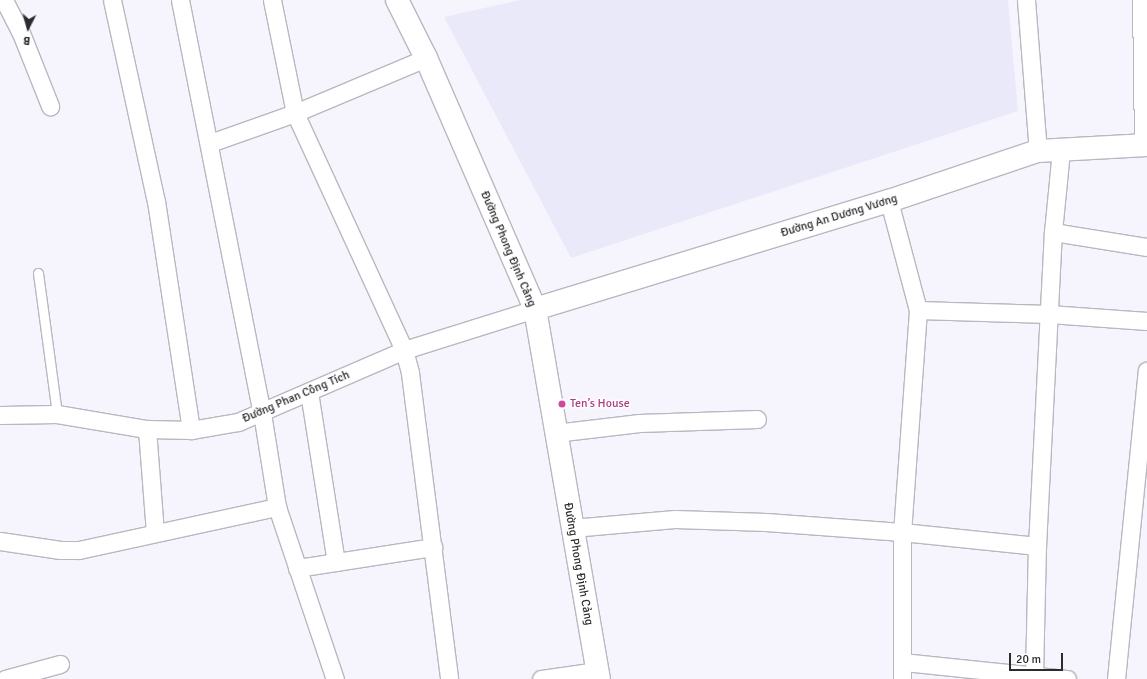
<!DOCTYPE html>
<meta charset="utf-8">
<style>
body{margin:0}
#map{position:relative;width:1147px;height:679px;overflow:hidden;background:#f6f5fe;font-family:Signika,sans-serif}
div>[style]{position:absolute}
.built>*{inset:0;background:#eae9f9}
.roads{filter:drop-shadow(1px 0 #b9b8c0) drop-shadow(-1px 0 #b9b8c0) drop-shadow(0 1px #b9b8c0) drop-shadow(0 -1px #b9b8c0)}
.lane>*{height:9px;margin:-4.5px;padding:0 4.5px;transform-origin:4.5px;border-radius:4.5px;background:#fff}
.street>*{height:17px;margin:-8.5px;padding:0 8.5px;transform-origin:8.5px;border-radius:8.5px;background:#fff}
.secondary>*{height:22px;margin:-11px;padding:0 11px;transform-origin:11px;border-radius:11px;background:#fff}
.dots>*{width:11px;height:11px;translate:-50% -50%;box-sizing:border-box;border:2px solid #fff;border-radius:50%}
span{translate:-50% -50%;white-space:nowrap;text-align:center;line-height:1.15;-webkit-text-stroke:3px #fff;paint-order:stroke}
.street-label{font-size:12px;color:#2c2c2f}
.hotel-label{font-size:12px;color:#b23c85}
.left{translate:0 -50%;text-align:left}
.north{position:absolute;left:8px;top:8px;width:40px;height:40px;-webkit-text-stroke:3px #fff;paint-order:stroke;rotate:186deg;font-size:11px;font-weight:700;line-height:16px;text-align:center;color:#2c2c2f}
.north::after{content:'';display:block;margin:auto;width:14px;height:18px;background:#2c2c2f;clip-path:polygon(50% 0,100% 100%,50% 72%,0 100%)}
.scale{position:absolute;left:1009px;top:653px;width:54px;height:18px;box-sizing:border-box;border:2px solid #2c2c2f;border-top:0;padding-left:5px;font-size:12px;line-height:14px;white-space:nowrap;color:#2c2c2f;-webkit-text-stroke:3px #fff;paint-order:stroke}
</style>
<div id="map">
<div class="built">
<div style="clip-path:polygon(520px 0,1008px 0,1018px 111px,571px 258px,444px 17px)"></div>
</div>
<div class="roads">
<div class="lane">
<div style="left:38px;top:273px;width:142px;rotate:82.3deg"></div>
</div>
<div class="street">
<div style="left:4px;top:0;width:37px;rotate:63deg"></div>
<div style="left:21px;top:33px;width:79px;rotate:68.3deg"></div>
<div style="left:112px;top:0;width:206px;rotate:77.7deg"></div>
<div style="left:156px;top:201px;width:232px;rotate:81.3deg"></div>
<div style="left:180px;top:0;width:421px;rotate:78.8deg"></div>
<div style="left:262px;top:413px;width:95px;rotate:80.9deg"></div>
<div style="left:277px;top:507px;width:182px;rotate:71.4deg"></div>
<div style="left:272px;top:0;width:115px;rotate:78.5deg"></div>
<div style="left:295px;top:113px;width:261px;rotate:65.3deg"></div>
<div style="left:404px;top:350px;width:24px;rotate:75deg"></div>
<div style="left:410px;top:373px;width:308px;rotate:82.7deg"></div>
<div style="left:1026px;top:0;width:151px;rotate:85.5deg"></div>
<div style="left:1141px;top:0;width:145px;rotate:89.2deg"></div>
<div style="left:210px;top:143px;width:90px;rotate:-19.4deg"></div>
<div style="left:295px;top:113px;width:142px;rotate:-22.8deg"></div>
<div style="left:889px;top:201px;width:113px;rotate:75.1deg"></div>
<div style="left:918px;top:310px;width:223px;rotate:94.1deg"></div>
<div style="left:902px;top:532px;width:147px;rotate:90deg"></div>
<div style="left:1053px;top:232px;width:95px;rotate:9.1deg"></div>
<div style="left:918px;top:310px;width:131px;rotate:1.7deg"></div>
<div style="left:1049px;top:314px;width:98px;rotate:4.1deg"></div>
<div style="left:309px;top:392px;width:172px;rotate:81deg"></div>
<div style="left:0;top:415px;width:57px;rotate:-1deg"></div>
<div style="left:57px;top:414px;width:91px;rotate:9.5deg"></div>
<div style="left:147px;top:429px;width:44px;rotate:1.3deg"></div>
<div style="left:191px;top:430px;width:48px;rotate:-9.7deg"></div>
<div style="left:238px;top:422px;width:181px;rotate:-23.4deg"></div>
<div style="left:404px;top:350px;width:137px;rotate:-17.4deg"></div>
<div style="left:147px;top:429px;width:103px;rotate:85.6deg"></div>
<div style="left:555px;top:433px;width:85px;rotate:-6.8deg"></div>
<div style="left:639px;top:423px;width:118px;rotate:-1.9deg"></div>
<div style="left:572px;top:528px;width:103px;rotate:-5deg"></div>
<div style="left:675px;top:519px;width:91px;rotate:1.9deg"></div>
<div style="left:766px;top:522px;width:136px;rotate:4.2deg"></div>
<div style="left:902px;top:532px;width:136px;rotate:5.9deg"></div>
<div style="left:0;top:541px;width:61px;rotate:8.5deg"></div>
<div style="left:60px;top:550px;width:19px"></div>
<div style="left:79px;top:550px;width:203px;rotate:-12.3deg"></div>
<div style="left:297px;top:568px;width:138px;rotate:-8.8deg"></div>
<div style="left:903px;top:662px;width:165px;rotate:5.9deg"></div>
<div style="left:1034px;top:676px;width:130px;rotate:-88.7deg"></div>
<div style="left:1037px;top:546px;width:314px;rotate:-87.1deg"></div>
<div style="left:1053px;top:232px;width:82px;rotate:-84.4deg"></div>
<div style="left:5px;top:679px;width:57px;rotate:-15.3deg"></div>
<div style="left:541px;top:679px;width:57px;rotate:-8.1deg"></div>
<div style="left:1116px;top:679px;width:310px;rotate:-84.3deg"></div>
</div>
<div class="secondary">
<div style="left:397px;top:0;width:65px;rotate:63.4deg"></div>
<div style="left:426px;top:58px;width:274px;rotate:66.5deg"></div>
<div style="left:535px;top:309px;width:375px;rotate:80.2deg"></div>
<div style="left:535px;top:309px;width:370px;rotate:-17deg"></div>
<div style="left:889px;top:201px;width:157px;rotate:-18.6deg"></div>
<div style="left:1038px;top:151px;width:109px;rotate:-3.2deg"></div>
</div>
</div>
<div class="dots">
<div style="left:562px;top:404px;background:#d1479c"></div>
</div>
<div class="street-label">
<span style="left:839px;top:216px;rotate:-17deg">Đường An Dương Vương</span>
<span style="left:508px;top:249px;rotate:67deg">Đường Phong Định Cảng</span>
<span style="left:296px;top:397px;rotate:-23deg">Đường Phan Công Tích</span>
<span style="left:578px;top:564px;rotate:80deg">Đường Phong Định Cảng</span>
</div>
<div class="hotel-label">
<span class="left" style="left:570px;top:404px">Ten’s House</span>
</div>
<div class="north">B</div>
<div class="scale">20 m</div>
</div>
